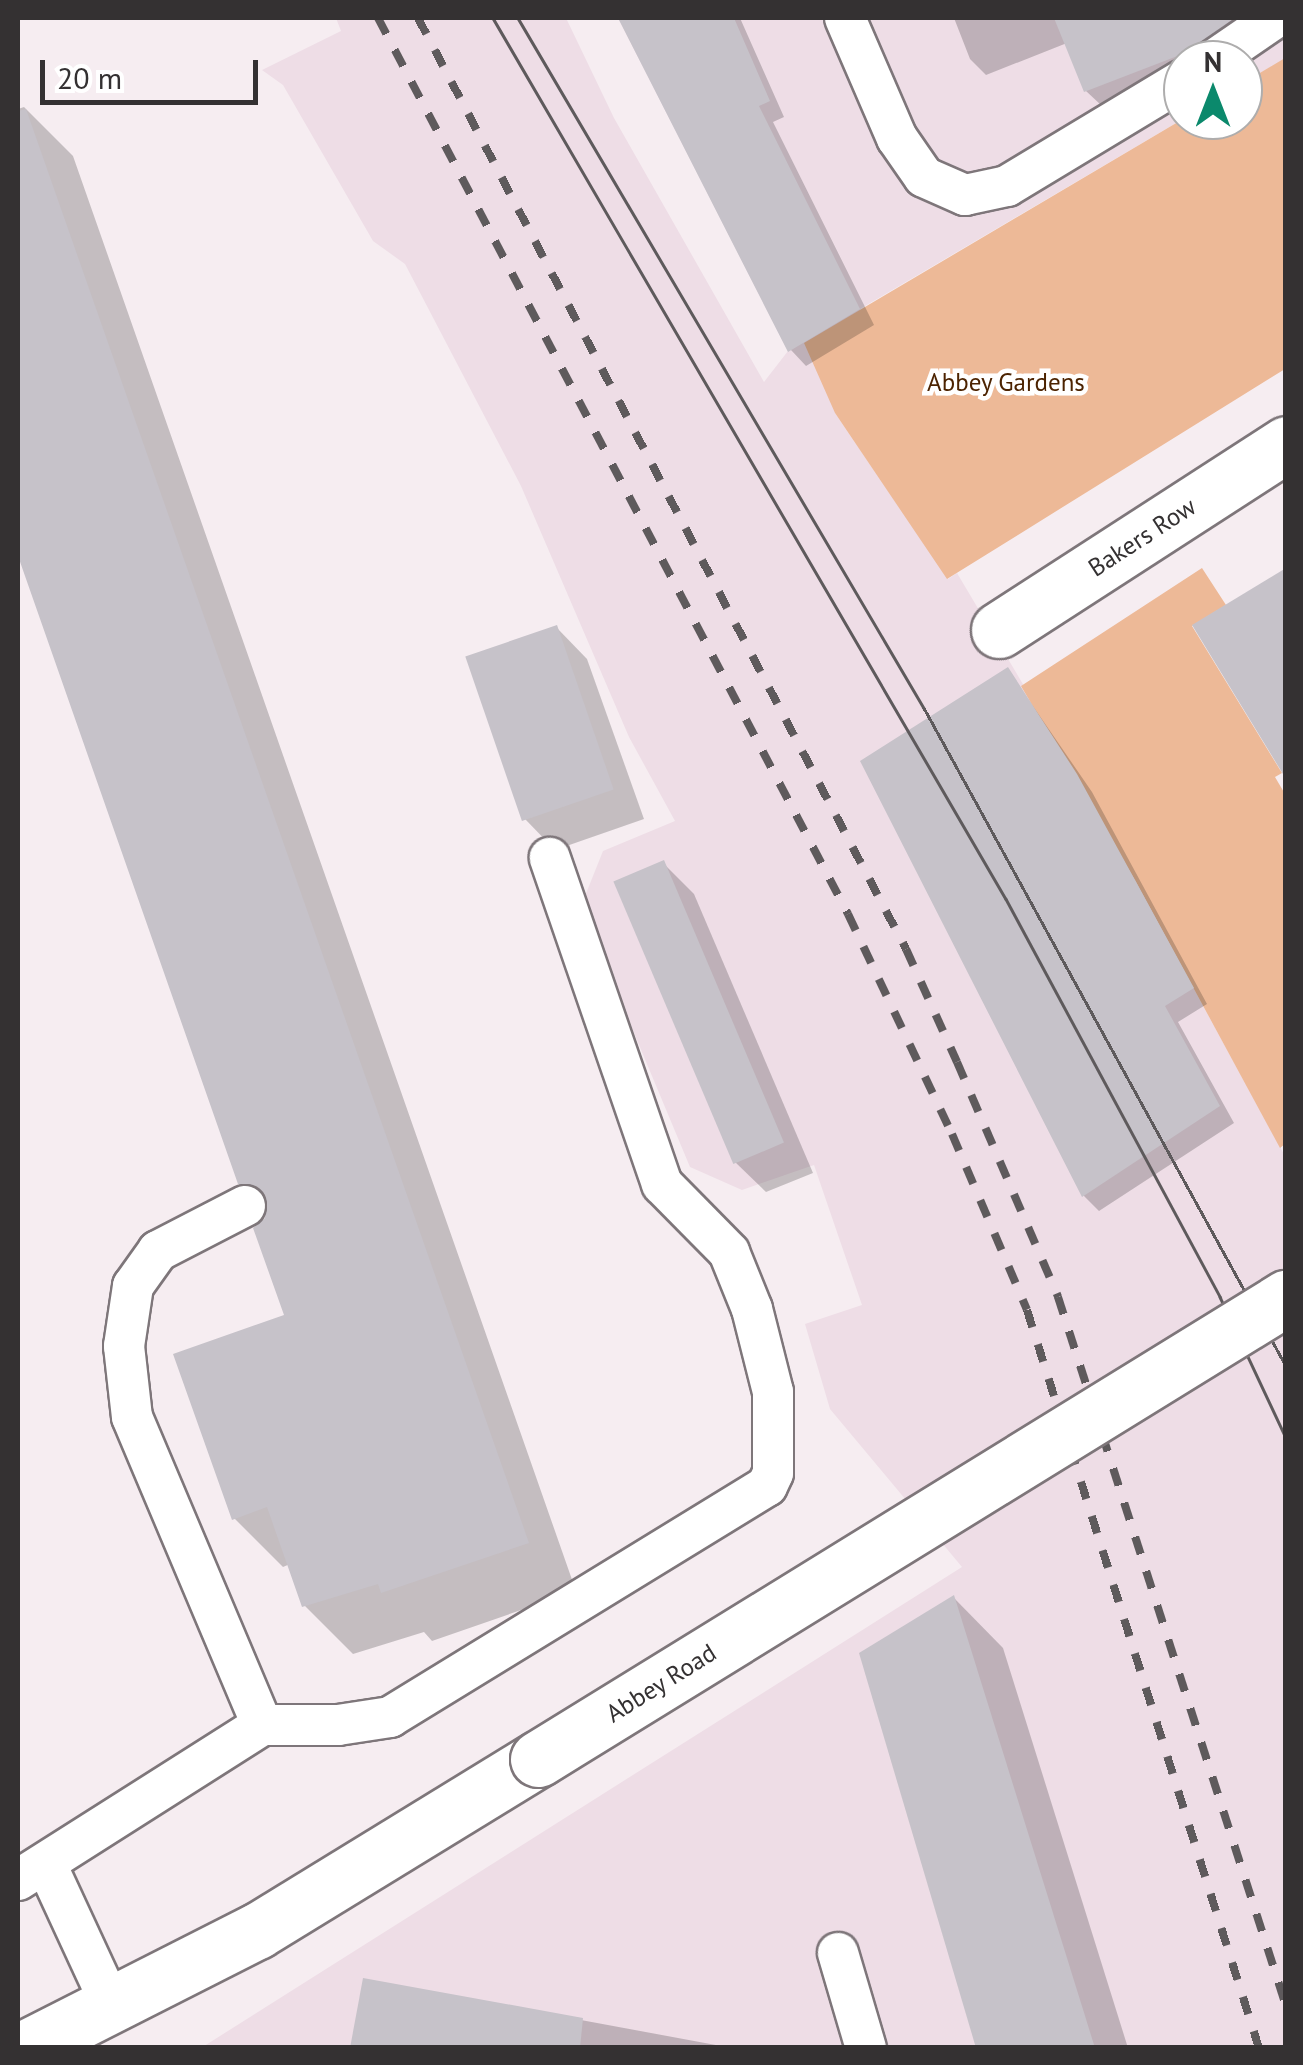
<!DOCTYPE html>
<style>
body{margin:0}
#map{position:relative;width:1303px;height:2065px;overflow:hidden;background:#f6edf1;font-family:"PT Sans",sans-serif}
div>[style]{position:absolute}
.built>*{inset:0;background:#eedde6}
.green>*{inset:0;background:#edb997}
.shadow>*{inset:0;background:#0003}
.building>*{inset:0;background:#c6c2c9;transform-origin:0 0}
.roads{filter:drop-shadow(2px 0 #7e767a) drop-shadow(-2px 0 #7e767a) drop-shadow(0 2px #7e767a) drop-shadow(0 -2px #7e767a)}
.lane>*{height:40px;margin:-20px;padding:0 20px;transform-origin:20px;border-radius:20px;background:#fff}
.street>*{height:55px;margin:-27.5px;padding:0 27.5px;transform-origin:27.5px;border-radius:27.5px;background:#fff}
.secondary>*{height:55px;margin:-27.5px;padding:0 27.5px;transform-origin:27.5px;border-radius:27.5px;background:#fff}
.tram>*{height:2.5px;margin:-1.25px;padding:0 1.25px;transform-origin:1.25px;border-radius:1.25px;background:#5e5a5c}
.rail>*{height:8px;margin-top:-4px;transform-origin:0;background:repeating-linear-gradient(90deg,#5e5a5c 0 18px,transparent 0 36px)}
.bridges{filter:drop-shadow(2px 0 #7e767a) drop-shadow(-2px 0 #7e767a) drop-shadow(0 2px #7e767a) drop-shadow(0 -2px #7e767a)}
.secondary-bridge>*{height:55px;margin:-27.5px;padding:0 27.5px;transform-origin:27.5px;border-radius:27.5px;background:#fff}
span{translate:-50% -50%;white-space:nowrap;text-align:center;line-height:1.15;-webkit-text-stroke:9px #fff;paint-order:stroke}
.park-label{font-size:25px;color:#4c2301}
.street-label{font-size:25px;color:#343132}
.frame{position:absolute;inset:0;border:20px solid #343132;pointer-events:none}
.north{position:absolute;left:1163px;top:40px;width:100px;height:100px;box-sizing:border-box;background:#fff;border:2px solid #aeadad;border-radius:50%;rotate:0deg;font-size:28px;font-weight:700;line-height:40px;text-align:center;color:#343132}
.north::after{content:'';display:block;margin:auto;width:35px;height:45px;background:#0b896c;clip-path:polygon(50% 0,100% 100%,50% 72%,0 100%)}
.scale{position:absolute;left:40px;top:60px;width:218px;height:45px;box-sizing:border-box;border:5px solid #343132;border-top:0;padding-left:12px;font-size:30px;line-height:35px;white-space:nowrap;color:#343132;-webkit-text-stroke:8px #fff;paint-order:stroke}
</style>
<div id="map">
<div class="built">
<div style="clip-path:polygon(336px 18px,566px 18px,614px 118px,764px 382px,788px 351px,618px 18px,1285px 18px,1283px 60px,1243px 83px,1243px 60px,1183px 60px,1183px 119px,860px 309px,835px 413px,948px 579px,957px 573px,1081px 782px,1285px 1156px,1285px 2047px,201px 2048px,962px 1567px,830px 1409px,805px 1324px,862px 1305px,814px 1165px,742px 1190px,690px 1167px,581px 906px,603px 851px,675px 821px,629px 737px,521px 486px,405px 264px,373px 241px,283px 85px,262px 70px,341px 31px)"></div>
</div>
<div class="green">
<div style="clip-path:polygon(1285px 58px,1285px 369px,947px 579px,835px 413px,804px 343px,1183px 119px,1243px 120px,1243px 83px)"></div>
<div style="clip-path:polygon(1202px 568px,1226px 605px,1192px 626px,1282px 773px,1275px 777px,1285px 794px,1286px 1143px,1280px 1148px,1135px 880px,1021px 686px)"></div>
</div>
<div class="shadow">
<div style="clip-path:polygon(622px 18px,740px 18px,784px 117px,773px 122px,874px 325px,806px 366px,791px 350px)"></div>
<div style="clip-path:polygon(954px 18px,1243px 18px,1179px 43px,1183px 75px,1102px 106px,1086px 91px,1067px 43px,986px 75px,970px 59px)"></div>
<div style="clip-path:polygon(24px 107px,73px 156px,576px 1591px,432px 1641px,424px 1632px,353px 1654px,305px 1606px,290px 1564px,283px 1567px,234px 1518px,287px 1317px,268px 1211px,240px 1183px,18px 548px,18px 109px)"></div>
<div style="clip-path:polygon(557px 628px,587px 659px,644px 819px,555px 850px,525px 819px)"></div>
<div style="clip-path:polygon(1008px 670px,1092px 792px,1207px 1004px,1178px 1022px,1234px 1123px,1099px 1211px,1084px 1196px)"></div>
<div style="clip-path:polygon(663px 863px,694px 894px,813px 1173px,766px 1192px,735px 1162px)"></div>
<div style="clip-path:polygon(954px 1598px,1003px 1648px,1128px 2048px,978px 2048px)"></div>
<div style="clip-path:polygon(365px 1980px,732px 2048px,353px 2048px)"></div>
</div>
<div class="building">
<div style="clip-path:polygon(618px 18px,734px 18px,770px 101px,759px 106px,860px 309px,788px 352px)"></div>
<div style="clip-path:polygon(1054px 18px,1234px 18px,1193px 50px,1084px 92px)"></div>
<div style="clip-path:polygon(26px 109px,529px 1543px,381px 1593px,378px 1584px,302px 1607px,267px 1507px,232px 1520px,173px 1354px,284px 1315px,253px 1228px,265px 1218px,266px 1196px,257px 1186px,238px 1184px,18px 556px,18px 111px)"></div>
<div style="clip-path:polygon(1286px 568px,1286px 779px,1192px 625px)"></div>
<div style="left:557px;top:625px;width:174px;height:97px;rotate:71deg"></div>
<div style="clip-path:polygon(1008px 667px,1077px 774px,1194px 988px,1165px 1006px,1220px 1106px,1082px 1197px,860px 761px)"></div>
<div style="left:664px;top:860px;width:307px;height:55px;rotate:67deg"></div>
<div style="clip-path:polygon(954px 1595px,1095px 2048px,976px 2048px,859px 1653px)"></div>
<div style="clip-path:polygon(363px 1978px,583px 2018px,580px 2048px,350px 2048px)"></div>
</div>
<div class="roads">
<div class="lane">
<div style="left:845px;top:18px;width:131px;rotate:66.6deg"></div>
<div style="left:897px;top:138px;width:47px;rotate:55.3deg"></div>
<div style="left:924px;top:177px;width:45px;rotate:23.7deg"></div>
<div style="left:965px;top:195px;width:43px;rotate:-12.1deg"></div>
<div style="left:1007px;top:186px;width:205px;rotate:-31.1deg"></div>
<div style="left:1214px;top:60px;width:74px;rotate:-34.5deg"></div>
<div style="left:245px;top:1206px;width:98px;rotate:152.7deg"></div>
<div style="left:158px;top:1251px;width:43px;rotate:125.5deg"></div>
<div style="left:133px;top:1286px;width:61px;rotate:98.5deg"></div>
<div style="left:124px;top:1346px;width:71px;rotate:83.6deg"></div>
<div style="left:132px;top:1417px;width:334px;rotate:67.1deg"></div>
<div style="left:46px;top:1864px;width:160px;rotate:65.2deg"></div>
<div style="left:18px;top:1880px;width:289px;rotate:-32.4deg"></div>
<div style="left:262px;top:1725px;width:76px"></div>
<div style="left:338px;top:1725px;width:53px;rotate:-8.7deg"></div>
<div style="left:390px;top:1717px;width:442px;rotate:-31.5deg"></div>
<div style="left:767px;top:1486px;width:14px;rotate:-65deg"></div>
<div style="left:773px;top:1473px;width:81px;rotate:-90deg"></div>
<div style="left:773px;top:1392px;width:86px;rotate:-104.2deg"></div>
<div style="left:752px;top:1309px;width:61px;rotate:-112deg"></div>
<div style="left:729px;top:1252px;width:95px;rotate:-134.6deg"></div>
<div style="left:662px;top:1184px;width:345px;rotate:-109deg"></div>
<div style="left:838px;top:1953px;width:99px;rotate:73.6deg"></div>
</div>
<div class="street">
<div style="left:999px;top:630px;width:342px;rotate:-32.9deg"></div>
</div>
<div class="secondary">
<div style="left:26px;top:2048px;width:259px;rotate:-26.9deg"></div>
<div style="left:257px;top:1931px;width:329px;rotate:-31.5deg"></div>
</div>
</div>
<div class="tram">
<div style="left:493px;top:18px;width:1019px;rotate:59.79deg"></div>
<div style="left:1006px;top:899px;width:452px;rotate:61.7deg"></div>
<div style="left:1220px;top:1297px;width:156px;rotate:64.9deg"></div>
<div style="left:518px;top:18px;width:801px;rotate:59.53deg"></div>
<div style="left:924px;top:708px;width:751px;rotate:61.18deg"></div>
</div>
<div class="rail">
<div style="left:378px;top:18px;width:1012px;rotate:62.32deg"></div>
<div style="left:848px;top:914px;width:243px;rotate:64.7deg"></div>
<div style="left:952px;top:1134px;width:191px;rotate:66.9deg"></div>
<div style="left:1027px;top:1310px;width:774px;rotate:72.55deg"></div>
<div style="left:418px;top:18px;width:1051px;rotate:62.34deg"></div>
<div style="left:906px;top:949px;width:124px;rotate:65.7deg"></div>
<div style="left:957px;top:1062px;width:256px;rotate:66.7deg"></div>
<div style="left:1058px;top:1297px;width:745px;rotate:72.17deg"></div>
</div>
<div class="bridges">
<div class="secondary-bridge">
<div style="left:538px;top:1759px;width:879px;rotate:-31.65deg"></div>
</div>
</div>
<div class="park-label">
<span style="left:1006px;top:382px">Abbey Gardens</span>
</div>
<div class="street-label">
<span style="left:1142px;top:537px;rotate:-33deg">Bakers Row</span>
<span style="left:661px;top:1683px;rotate:-32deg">Abbey Road</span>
</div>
<div class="frame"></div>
<div class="north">N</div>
<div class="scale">20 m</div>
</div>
